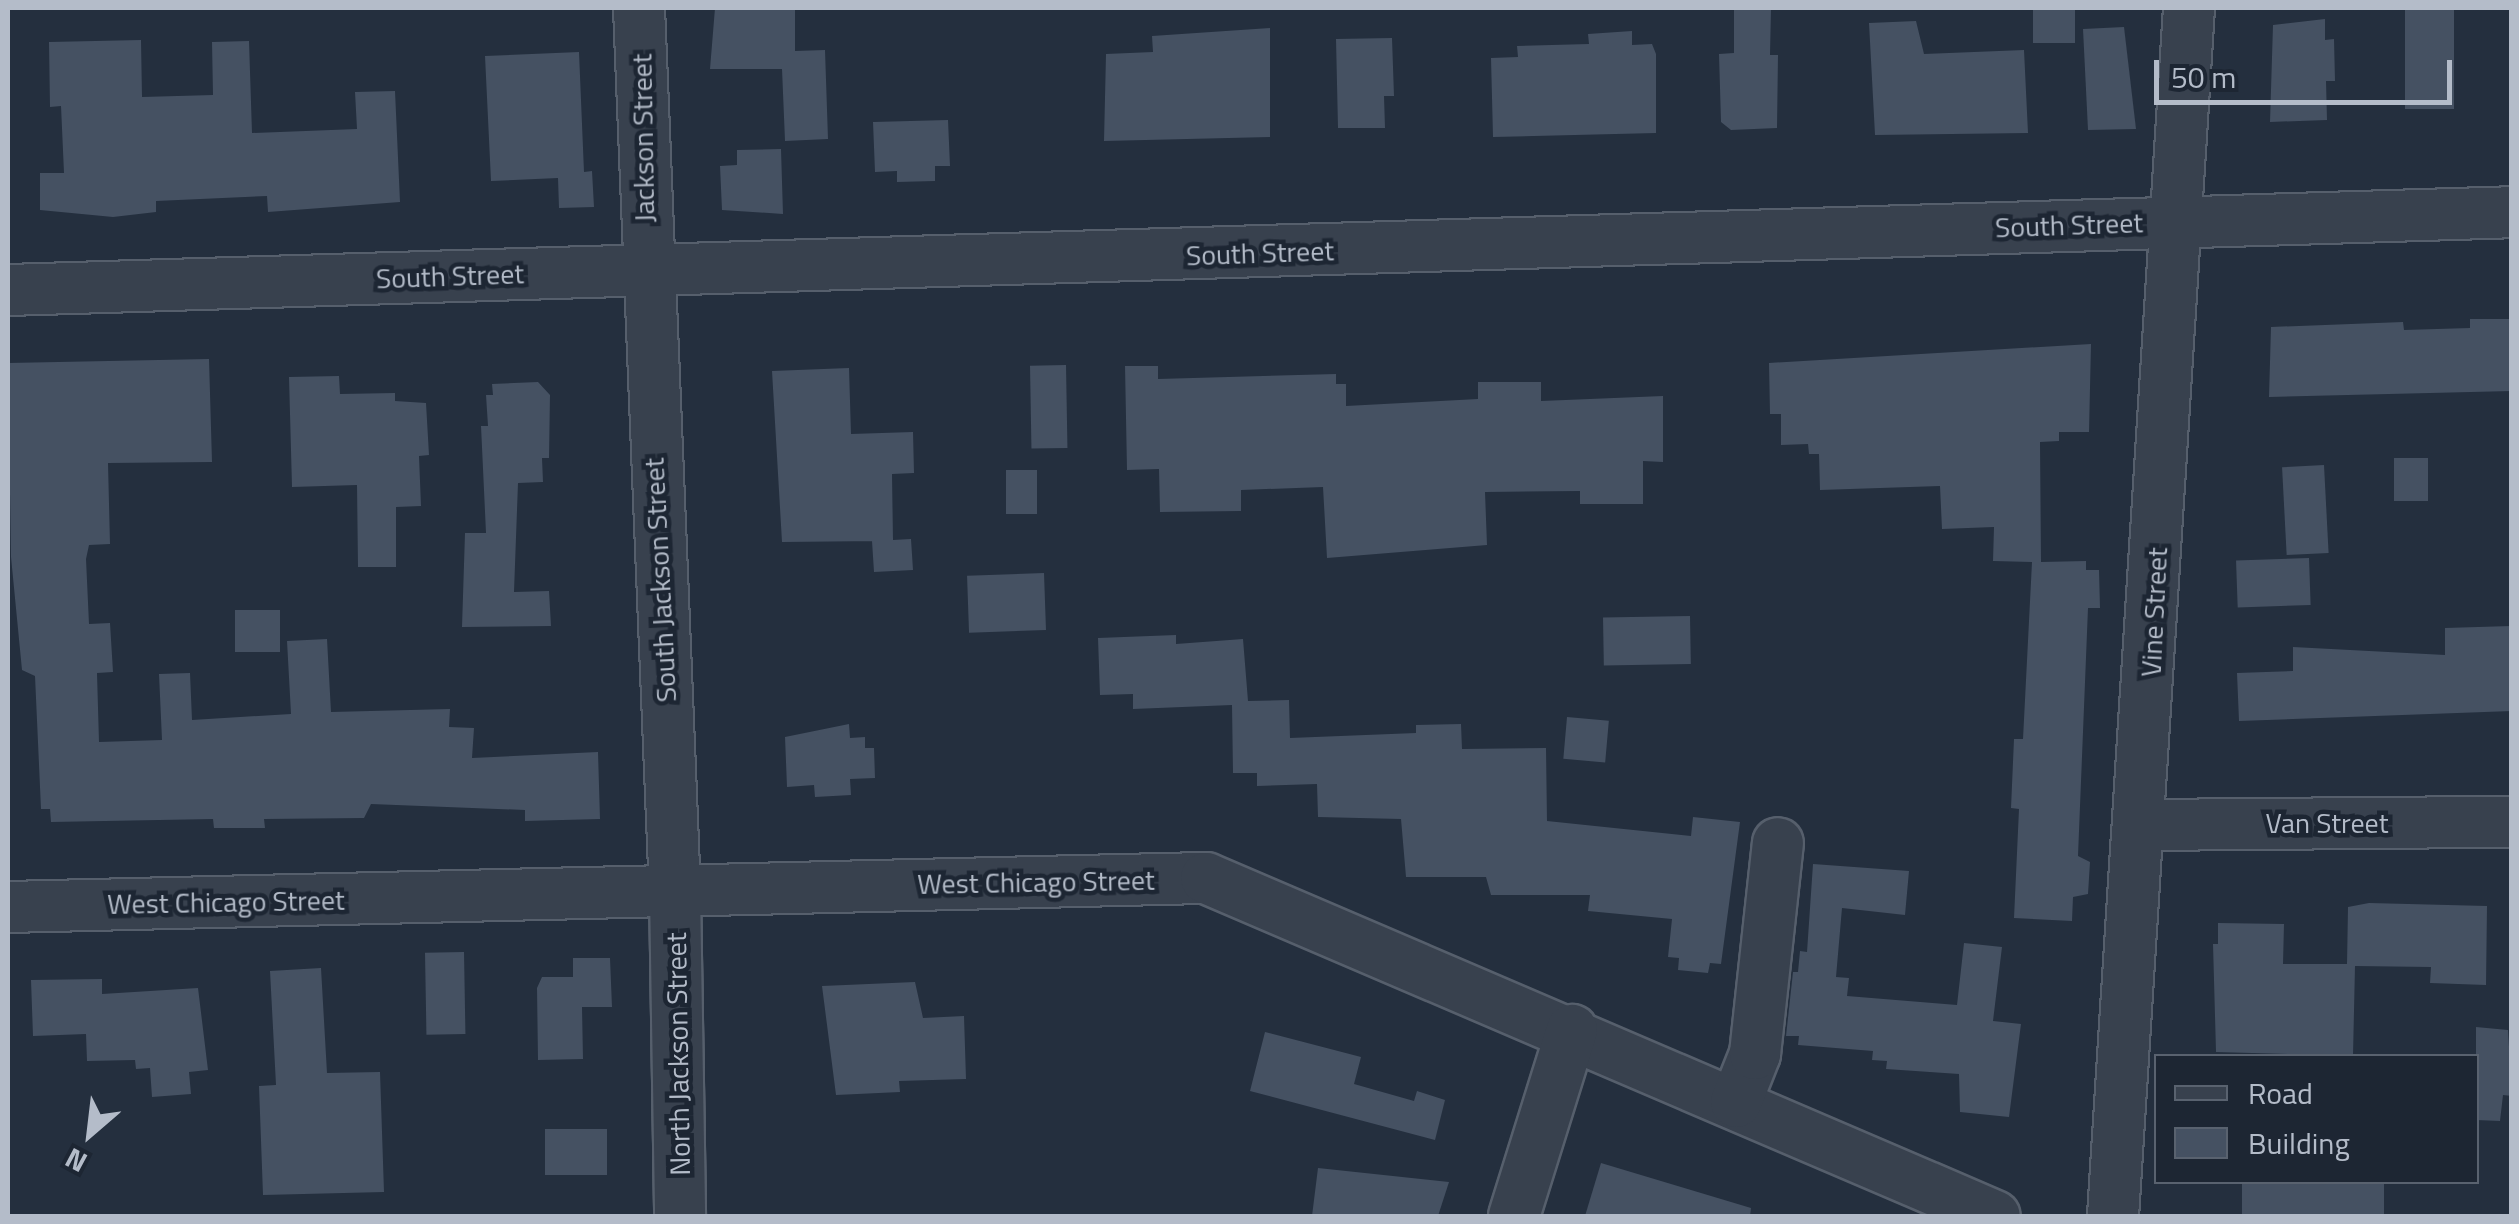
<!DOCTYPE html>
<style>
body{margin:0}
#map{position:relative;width:2519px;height:1224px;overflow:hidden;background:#242f3e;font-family:"Titillium Web",sans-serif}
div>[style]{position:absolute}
.building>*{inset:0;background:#455162;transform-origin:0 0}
.roads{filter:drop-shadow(2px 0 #565f6c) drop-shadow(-2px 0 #565f6c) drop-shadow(0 2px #565f6c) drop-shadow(0 -2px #565f6c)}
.minor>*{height:50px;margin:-25px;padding:0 25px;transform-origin:25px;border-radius:25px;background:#38414e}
span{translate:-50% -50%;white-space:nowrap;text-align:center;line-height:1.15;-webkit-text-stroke:9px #1d2633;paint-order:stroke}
.street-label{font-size:28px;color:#b4bcc9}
.frame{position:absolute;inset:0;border:10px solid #b4bcc9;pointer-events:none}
.legend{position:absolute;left:2154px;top:1054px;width:325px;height:130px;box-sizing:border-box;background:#1d2633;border:2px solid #59626f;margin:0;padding:12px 18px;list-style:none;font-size:30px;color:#b4bcc9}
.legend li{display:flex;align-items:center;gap:20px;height:50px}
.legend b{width:50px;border:2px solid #59626f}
.north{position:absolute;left:40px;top:1084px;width:100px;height:100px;-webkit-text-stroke:8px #1d2633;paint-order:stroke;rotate:208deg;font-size:28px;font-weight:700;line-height:40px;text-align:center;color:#b4bcc9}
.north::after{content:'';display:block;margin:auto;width:35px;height:45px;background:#b4bcc9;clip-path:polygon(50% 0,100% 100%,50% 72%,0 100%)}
.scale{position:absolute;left:2154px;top:60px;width:298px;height:45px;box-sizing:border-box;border:5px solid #b4bcc9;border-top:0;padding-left:12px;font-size:30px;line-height:35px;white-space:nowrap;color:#b4bcc9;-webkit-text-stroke:8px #1d2633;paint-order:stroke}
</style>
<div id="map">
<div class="building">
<div style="clip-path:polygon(715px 8px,795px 8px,795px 51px,825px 50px,828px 139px,785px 141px,782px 69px,710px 69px)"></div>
<div style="clip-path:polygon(1734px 8px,1771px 8px,1770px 55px,1778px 55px,1777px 128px,1731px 130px,1721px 122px,1719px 54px,1734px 53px)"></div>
<div style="left:2033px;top:8px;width:42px;height:35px"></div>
<div style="left:2405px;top:8px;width:49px;height:101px"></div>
<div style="clip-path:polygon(2325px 19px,2325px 40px,2334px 39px,2335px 81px,2326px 81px,2327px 120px,2270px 122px,2273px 25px)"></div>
<div style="clip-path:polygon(1916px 21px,1924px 54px,2024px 50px,2028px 133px,1875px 135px,1869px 23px)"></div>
<div style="clip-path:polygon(2124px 27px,2136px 129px,2088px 130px,2083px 29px)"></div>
<div style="clip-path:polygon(1270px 28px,1270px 137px,1104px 141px,1106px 54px,1153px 52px,1152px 36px)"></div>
<div style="clip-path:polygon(1632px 31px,1632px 45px,1652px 44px,1656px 54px,1656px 133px,1493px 137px,1491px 58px,1518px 57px,1517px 46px,1589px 44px,1588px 34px)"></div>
<div style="clip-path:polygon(1392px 38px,1394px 96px,1384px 96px,1385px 128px,1338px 128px,1336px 39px)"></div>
<div style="clip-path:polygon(141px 40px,142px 97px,213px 95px,212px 42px,249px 41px,252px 133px,357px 129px,355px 92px,395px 91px,400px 202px,268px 212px,267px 196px,156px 201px,156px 212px,113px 217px,40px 210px,40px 173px,64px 173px,61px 106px,50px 107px,49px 42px)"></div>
<div style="clip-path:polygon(579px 52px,584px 172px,592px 171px,594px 207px,559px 208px,558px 178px,491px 181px,485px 56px)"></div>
<div style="clip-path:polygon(948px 120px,950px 166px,935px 166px,935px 181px,897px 182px,897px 171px,875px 172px,873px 122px)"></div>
<div style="clip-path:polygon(781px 149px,783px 214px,722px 210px,720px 166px,737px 165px,737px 150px)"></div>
<div style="clip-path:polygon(2470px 319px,2512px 319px,2512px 391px,2269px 397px,2271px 327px,2403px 322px,2404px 330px,2470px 328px)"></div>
<div style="clip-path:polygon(2091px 344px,2089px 432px,2059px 432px,2059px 441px,2040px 442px,2041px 562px,2086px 561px,2086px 570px,2099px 570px,2100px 608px,2088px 608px,2078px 856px,2090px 862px,2088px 894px,2073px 897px,2072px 921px,2014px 918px,2019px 809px,2011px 808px,2014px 739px,2023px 739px,2032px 562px,1993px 561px,1994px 527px,1942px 529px,1940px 486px,1820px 490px,1819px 454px,1809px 454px,1808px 444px,1781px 445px,1781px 414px,1770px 414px,1769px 363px)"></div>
<div style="clip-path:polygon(209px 359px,212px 462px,108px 463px,110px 544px,89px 545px,86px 559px,89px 624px,110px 623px,113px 672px,97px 673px,99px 742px,162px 740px,159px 674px,190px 673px,192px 720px,291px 714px,287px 641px,327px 639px,331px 712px,450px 709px,449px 727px,474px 728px,472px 758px,598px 752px,600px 819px,525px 821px,525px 810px,371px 804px,364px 818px,264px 819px,265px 828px,214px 828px,213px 819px,51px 822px,50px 809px,41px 809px,35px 676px,22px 670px,11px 557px,8px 363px)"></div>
<div style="left:1066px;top:365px;width:83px;height:36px;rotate:89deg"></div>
<div style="clip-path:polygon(1125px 366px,1158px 366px,1158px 379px,1336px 374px,1336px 384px,1346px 384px,1346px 406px,1478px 399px,1478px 382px,1541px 382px,1541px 401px,1663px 396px,1663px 462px,1643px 461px,1643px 504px,1580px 504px,1580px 491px,1485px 492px,1487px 545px,1327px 558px,1323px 487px,1241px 490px,1241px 511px,1160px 512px,1159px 469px,1127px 470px)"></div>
<div style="clip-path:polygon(849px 368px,851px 434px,913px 432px,914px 473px,892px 474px,893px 540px,911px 539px,913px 570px,874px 572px,872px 541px,878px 541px,782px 542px,772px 371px)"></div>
<div style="clip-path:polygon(339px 376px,340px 394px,395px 393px,395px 401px,426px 403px,429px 455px,419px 456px,421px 506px,396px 507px,396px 567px,358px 567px,357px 485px,292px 487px,289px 377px)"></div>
<div style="clip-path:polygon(538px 382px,550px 395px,549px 458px,542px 458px,543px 482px,518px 483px,514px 592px,549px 591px,551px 626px,462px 627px,465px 533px,486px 533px,481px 426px,488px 426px,486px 395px,493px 395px,492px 384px)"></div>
<div style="left:2394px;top:458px;width:34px;height:43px"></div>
<div style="left:2324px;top:465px;width:88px;height:42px;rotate:87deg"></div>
<div style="left:1037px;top:470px;width:44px;height:31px;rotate:90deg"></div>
<div style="left:2309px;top:558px;width:47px;height:73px;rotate:88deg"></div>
<div style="left:1044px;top:573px;width:57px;height:77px;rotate:88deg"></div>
<div style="left:235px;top:610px;width:45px;height:42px"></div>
<div style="left:1690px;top:616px;width:48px;height:87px;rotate:89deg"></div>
<div style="clip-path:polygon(2511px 626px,2512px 711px,2239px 721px,2237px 673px,2293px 671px,2293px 647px,2445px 655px,2445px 628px)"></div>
<div style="clip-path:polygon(1176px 635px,1176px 644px,1243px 639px,1248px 701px,1289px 700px,1290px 738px,1416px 733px,1416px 725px,1461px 724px,1462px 749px,1546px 748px,1547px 821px,1691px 836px,1693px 817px,1740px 822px,1721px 964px,1710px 963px,1708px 973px,1678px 970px,1679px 958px,1668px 957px,1672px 919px,1588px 911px,1590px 895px,1491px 895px,1486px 877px,1406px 877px,1401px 819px,1318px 817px,1317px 784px,1257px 786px,1257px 773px,1233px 773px,1232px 705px,1133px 709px,1133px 694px,1100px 695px,1098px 638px)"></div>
<div style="left:1567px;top:717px;width:42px;height:42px;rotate:5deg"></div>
<div style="clip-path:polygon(849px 724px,850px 738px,865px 737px,865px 748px,874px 748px,875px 778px,850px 779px,851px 795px,815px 797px,814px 785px,787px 787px,785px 737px)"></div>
<div style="clip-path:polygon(1813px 864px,1909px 871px,1905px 915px,1842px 908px,1836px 977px,1849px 978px,1847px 996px,1957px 1005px,1964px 943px,2002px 947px,1993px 1021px,2021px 1024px,2009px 1117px,1960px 1112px,1959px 1074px,1886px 1069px,1887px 1061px,1872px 1060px,1873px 1051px,1798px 1045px,1799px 1036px,1786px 1036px,1793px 972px,1798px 972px,1800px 951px,1807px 952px)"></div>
<div style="clip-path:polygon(2369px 903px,2487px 906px,2486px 985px,2430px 983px,2431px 967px,2355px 966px,2353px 1056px,2216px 1052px,2213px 944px,2218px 944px,2218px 923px,2284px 924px,2283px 964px,2347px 964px,2348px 907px)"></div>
<div style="left:464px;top:952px;width:82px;height:39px;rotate:89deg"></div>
<div style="clip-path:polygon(573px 958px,610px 958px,612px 1007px,582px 1007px,583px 1059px,538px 1060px,537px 988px,542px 977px,573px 977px)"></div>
<div style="clip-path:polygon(321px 968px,327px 1073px,380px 1072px,384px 1192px,263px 1195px,259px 1086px,276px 1085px,270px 971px)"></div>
<div style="clip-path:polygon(102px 979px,102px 994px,198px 988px,208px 1070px,189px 1072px,191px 1094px,152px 1097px,150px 1068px,136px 1069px,135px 1060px,87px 1061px,86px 1034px,33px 1036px,31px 980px)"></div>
<div style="clip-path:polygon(915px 982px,923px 1018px,964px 1016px,966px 1079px,899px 1081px,900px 1092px,836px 1095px,822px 986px)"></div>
<div style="clip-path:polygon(2476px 1027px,2508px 1030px,2512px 1096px,2503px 1095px,2500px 1121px,2476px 1120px)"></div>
<div style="clip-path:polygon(1265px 1032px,1361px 1057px,1354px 1084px,1414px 1101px,1417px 1091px,1445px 1100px,1435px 1140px,1250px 1091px)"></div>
<div style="left:545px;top:1129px;width:62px;height:46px"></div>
<div style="clip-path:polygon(1601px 1163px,1751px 1208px,1750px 1216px,1585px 1216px)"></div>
<div style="clip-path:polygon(1318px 1168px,1449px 1182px,1438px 1216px,1312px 1216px)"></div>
<div style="left:2242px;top:1182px;width:142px;height:34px"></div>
</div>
<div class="roads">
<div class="minor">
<div style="left:639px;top:8px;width:884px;rotate:87.67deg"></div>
<div style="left:675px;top:891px;width:325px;rotate:89.1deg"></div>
<div style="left:8px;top:290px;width:2505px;rotate:-1.78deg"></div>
<div style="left:2142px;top:825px;width:370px;rotate:-0.5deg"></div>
<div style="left:8px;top:907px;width:1198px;rotate:-1.39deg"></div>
<div style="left:1206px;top:878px;width:858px;rotate:23.19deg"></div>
<div style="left:1736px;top:1102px;width:52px;rotate:-68.4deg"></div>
<div style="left:1755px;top:1054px;width:212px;rotate:-83.8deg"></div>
<div style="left:1514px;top:1216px;width:195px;rotate:-72.7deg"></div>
<div style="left:2113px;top:1216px;width:1210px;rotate:-86.4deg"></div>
</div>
</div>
<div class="street-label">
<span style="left:643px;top:138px;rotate:-91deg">Jackson Street</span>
<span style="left:2069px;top:225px;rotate:-2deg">South Street</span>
<span style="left:1260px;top:253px;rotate:-2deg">South Street</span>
<span style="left:450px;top:276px;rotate:-2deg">South Street</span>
<span style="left:660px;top:580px;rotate:-93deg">South Jackson Street</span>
<span style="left:2154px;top:612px;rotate:-87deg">Vine Street</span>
<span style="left:2327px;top:823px">Van Street</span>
<span style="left:1036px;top:882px;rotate:-1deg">West Chicago Street</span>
<span style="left:226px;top:902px;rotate:-1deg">West Chicago Street</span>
<span style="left:678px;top:1054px;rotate:-91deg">North Jackson Street</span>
</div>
<div class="frame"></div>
<ul class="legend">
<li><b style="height:12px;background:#38414e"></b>Road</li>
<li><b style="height:28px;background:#455162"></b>Building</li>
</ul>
<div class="north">N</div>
<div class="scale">50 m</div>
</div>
